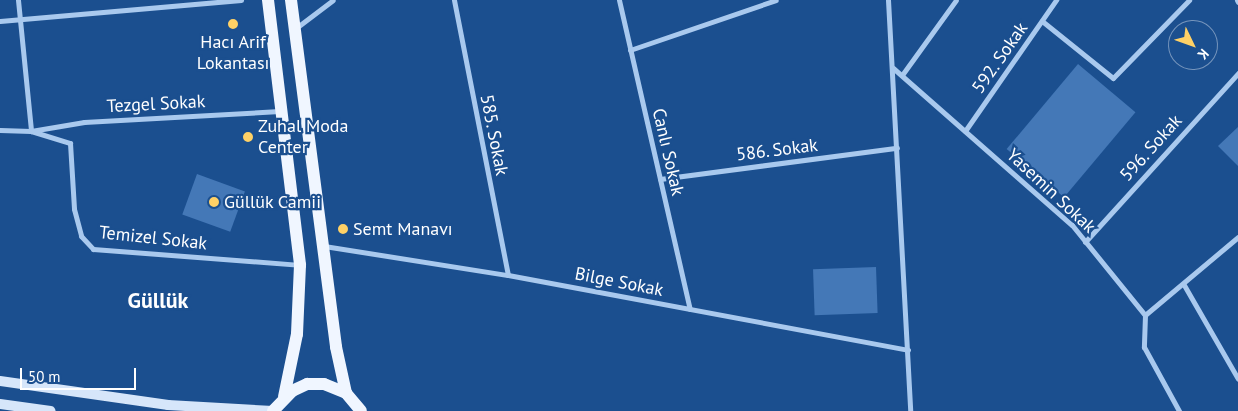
<!DOCTYPE html>
<meta charset="utf-8">
<style>
body{margin:0}
#map{position:relative;width:1238px;height:411px;overflow:hidden;background:#1b4f8f;font-family:"PT Sans",sans-serif}
div>[style]{position:absolute}
.building>*{inset:0;background:#4478b7;transform-origin:0 0}
.minor>*{height:5px;margin:-2.5px;padding:0 2.5px;transform-origin:2.5px;border-radius:2.5px;background:#a9c9ee}
.secondary>*{height:10px;margin:-5px;padding:0 5px;transform-origin:5px;border-radius:5px;background:#d6e6fa}
.primary>*{height:12px;margin:-6px;padding:0 6px;transform-origin:6px;border-radius:6px;background:#f0f6ff}
.dots>*{width:14px;height:14px;translate:-50% -50%;box-sizing:border-box;border:2px solid #1b4f8f;border-radius:50%}
span{translate:-50% -50%;white-space:nowrap;text-align:center;line-height:1.15;-webkit-text-stroke:4.5px #1b4f8f;paint-order:stroke}
.poi-label{font-size:18px;color:#fff}
.left{translate:0 -50%;text-align:left}
.street-label{font-size:18px;color:#fff}
.district-label{font-size:22px;color:#fff;font-weight:700}
.north{position:absolute;left:1168px;top:20px;width:50px;height:50px;box-sizing:border-box;background:#1b4f8f;border:1px solid #7695bc;border-radius:50%;rotate:132deg;font-size:14px;font-weight:700;line-height:20px;text-align:center;color:#fff}
.north::after{content:'';display:block;margin:auto;width:18px;height:22px;background:#ffd166;clip-path:polygon(50% 0,100% 100%,50% 72%,0 100%)}
.scale{position:absolute;left:20px;top:368px;width:116px;height:22px;box-sizing:border-box;border:2px solid #fff;border-top:0;padding-left:6px;font-size:15px;line-height:18px;white-space:nowrap;color:#fff;-webkit-text-stroke:4px #1b4f8f;paint-order:stroke}
</style>
<div id="map">
<div class="building">
<div style="left:1078px;top:64px;width:75px;height:111px;rotate:40deg"></div>
<div style="clip-path:polygon(1238px 127px,1238px 166px,1218px 146px)"></div>
<div style="left:197px;top:174px;width:51px;height:43px;rotate:20deg"></div>
<div style="left:876px;top:267px;width:46px;height:63px;rotate:88deg"></div>
</div>
<div class="minor">
<div style="left:18px;top:0;width:132px;rotate:84.3deg"></div>
<div style="left:454px;top:0;width:280px;rotate:78.9deg"></div>
<div style="left:619px;top:0;width:317px;rotate:77.1deg"></div>
<div style="left:888px;top:0;width:412px;rotate:86.9deg"></div>
<div style="left:1237px;top:0;width:2px;rotate:63deg"></div>
<div style="left:0;top:21px;width:242px;rotate:-5deg"></div>
<div style="left:1042px;top:21px;width:91px;rotate:38.8deg"></div>
<div style="left:1113px;top:78px;width:109px;rotate:-45.7deg"></div>
<div style="left:296px;top:28px;width:46px;rotate:-37.1deg"></div>
<div style="left:630px;top:50px;width:154px;rotate:-18.9deg"></div>
<div style="left:893px;top:68px;width:238px;rotate:41.3deg"></div>
<div style="left:1072px;top:225px;width:116px;rotate:51deg"></div>
<div style="left:1145px;top:315px;width:32px;rotate:92deg"></div>
<div style="left:1144px;top:347px;width:73px;rotate:61.3deg"></div>
<div style="left:902px;top:75px;width:92px;rotate:-54.2deg"></div>
<div style="left:0;top:130px;width:31px;rotate:2deg"></div>
<div style="left:31px;top:131px;width:54px;rotate:-9.6deg"></div>
<div style="left:84px;top:122px;width:196px;rotate:-3.2deg"></div>
<div style="left:31px;top:131px;width:41px;rotate:17.1deg"></div>
<div style="left:70px;top:143px;width:66px;rotate:86.5deg"></div>
<div style="left:74px;top:209px;width:28px;rotate:75deg"></div>
<div style="left:81px;top:236px;width:18px;rotate:47deg"></div>
<div style="left:93px;top:249px;width:207px;rotate:4.4deg"></div>
<div style="left:965px;top:131px;width:160px;rotate:-55.2deg"></div>
<div style="left:660px;top:179px;width:239px;rotate:-7.5deg"></div>
<div style="left:1085px;top:242px;width:228px;rotate:-47.8deg"></div>
<div style="left:324px;top:246px;width:186px;rotate:9deg"></div>
<div style="left:508px;top:275px;width:407px;rotate:10.6deg"></div>
<div style="left:1184px;top:285px;width:108px;rotate:60.1deg"></div>
<div style="left:1145px;top:315px;width:121px;rotate:-40deg"></div>
</div>
<div class="secondary">
<div style="left:0;top:381px;width:170px;rotate:8.1deg"></div>
<div style="left:168px;top:405px;width:105px;rotate:3.3deg"></div>
<div style="left:0;top:404px;width:51px;rotate:7.8deg"></div>
</div>
<div class="primary">
<div style="left:268px;top:0;width:267px;rotate:83.1deg"></div>
<div style="left:300px;top:265px;width:69px;rotate:92.5deg"></div>
<div style="left:297px;top:334px;width:64px;rotate:101.7deg"></div>
<div style="left:291px;top:0;width:350px;rotate:82.6deg"></div>
<div style="left:336px;top:347px;width:47px;rotate:77.7deg"></div>
<div style="left:273px;top:411px;width:28px;rotate:-46deg"></div>
<div style="left:292px;top:391px;width:17px;rotate:-25deg"></div>
<div style="left:307px;top:384px;width:17px"></div>
<div style="left:324px;top:384px;width:24px;rotate:22deg"></div>
<div style="left:346px;top:393px;width:23px;rotate:50deg"></div>
</div>
<div class="dots">
<div style="left:233px;top:24px;background:#ffd166"></div>
<div style="left:248px;top:137px;background:#ffd166"></div>
<div style="left:214px;top:202px;background:#ffd166"></div>
<div style="left:343px;top:229px;background:#ffd166"></div>
</div>
<div class="poi-label">
<span style="left:233px;top:53px">Hacı Arif<br>Lokantası</span>
<span class="left" style="left:258px;top:137px">Zuhal Moda<br>Center</span>
<span class="left" style="left:224px;top:202px">Güllük Camii</span>
<span class="left" style="left:353px;top:229px">Semt Manavı</span>
</div>
<div class="street-label">
<span style="left:1000px;top:58px;rotate:-55deg">592. Sokak</span>
<span style="left:156px;top:104px;rotate:-3deg">Tezgel Sokak</span>
<span style="left:494px;top:135px;rotate:79deg">585. Sokak</span>
<span style="left:1151px;top:148px;rotate:-48deg">596. Sokak</span>
<span style="left:777px;top:150px;rotate:-7deg">586. Sokak</span>
<span style="left:668px;top:152px;rotate:77deg">Canlı Sokak</span>
<span style="left:1051px;top:191px;rotate:43deg">Yasemin Sokak</span>
<span style="left:153px;top:238px;rotate:6deg">Temizel Sokak</span>
<span style="left:619px;top:282px;rotate:11deg">Bilge Sokak</span>
</div>
<div class="district-label">
<span style="left:158px;top:301px">Güllük</span>
</div>
<div class="north">K</div>
<div class="scale">50 m</div>
</div>
